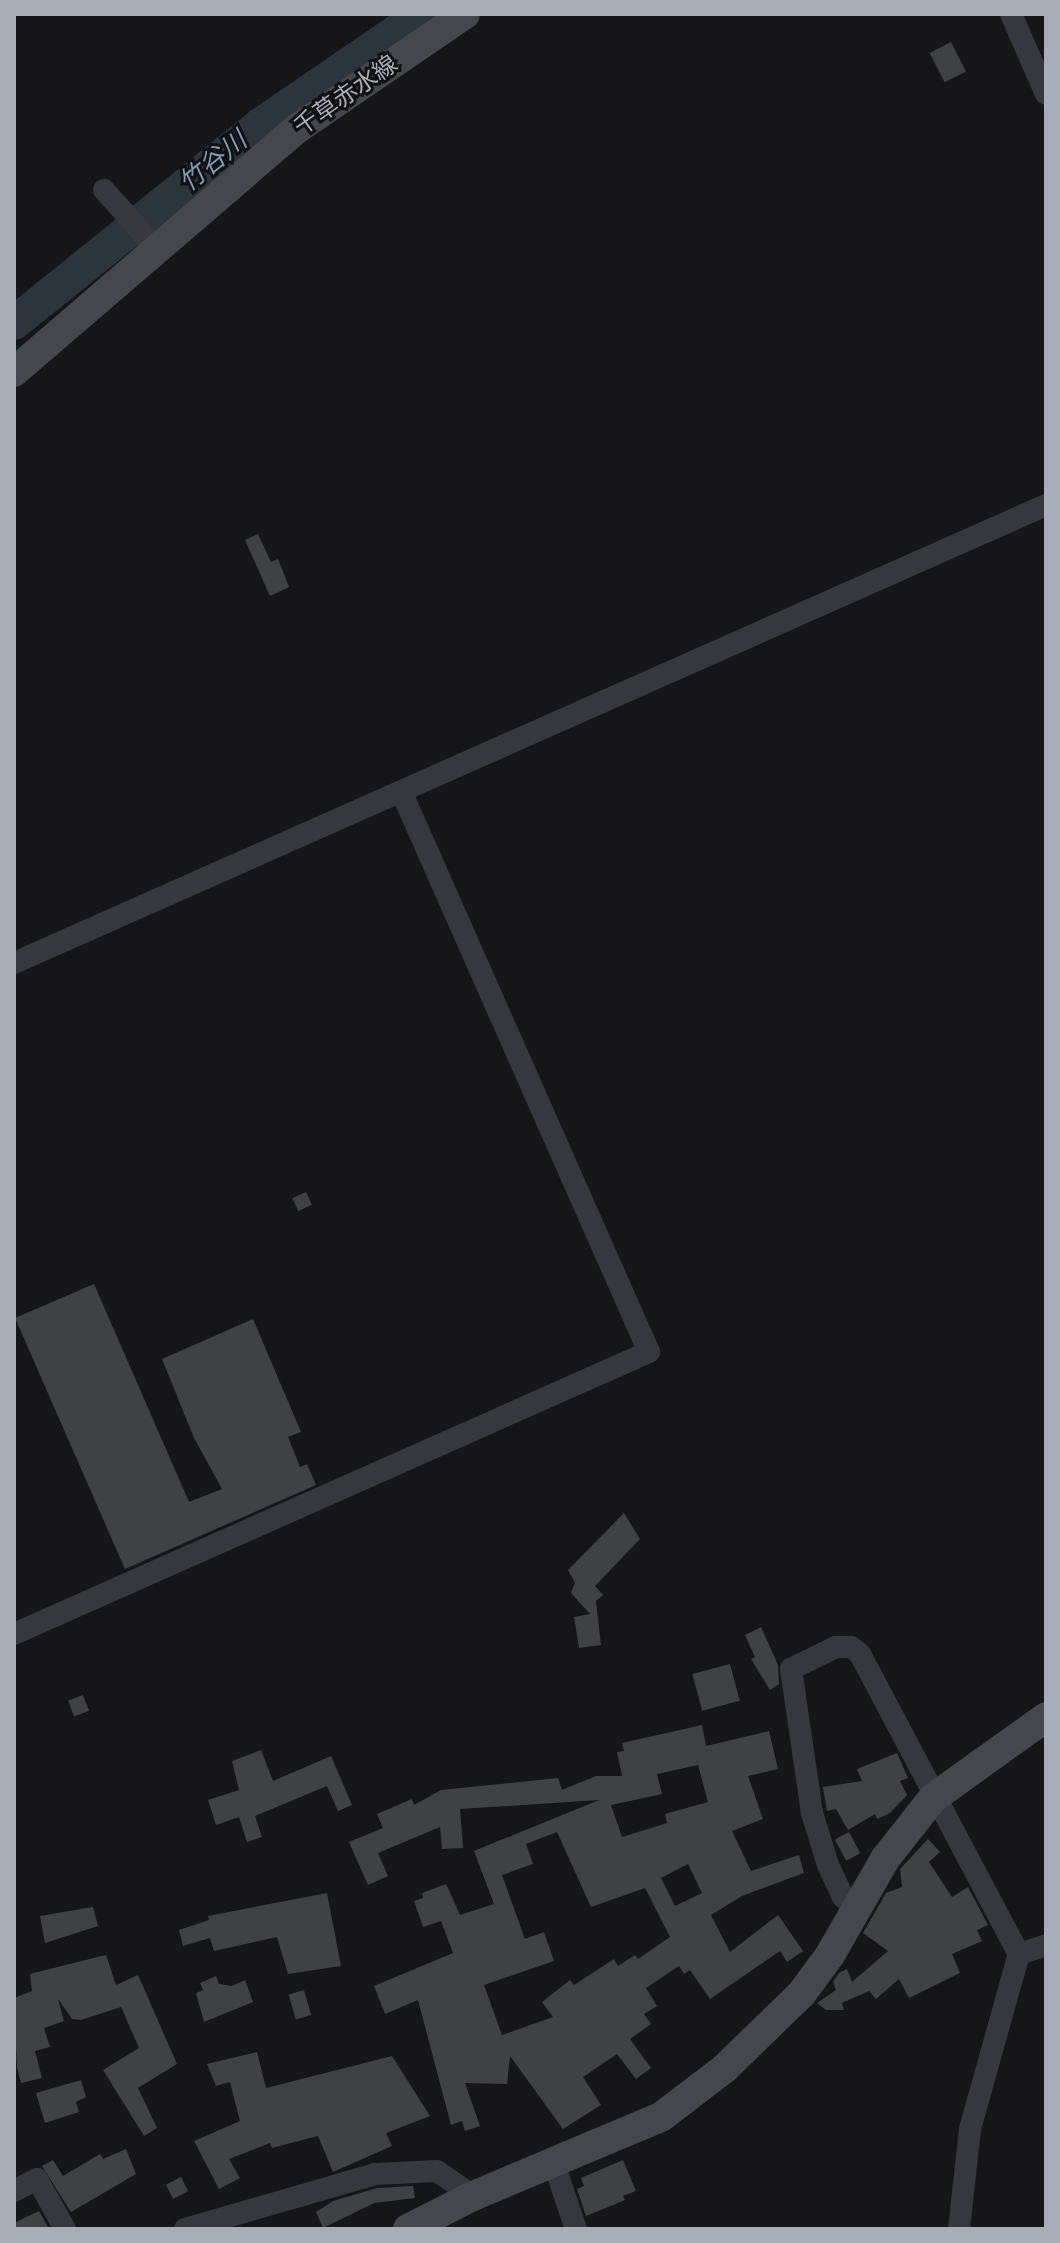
<!DOCTYPE html>
<meta charset="utf-8">
<style>
body{margin:0}
#map{position:relative;width:1060px;height:2243px;overflow:hidden;background:#161618;font-family:"Source Sans 3","Noto Sans JP",sans-serif}
div>[style]{position:absolute}
.river>*{height:34px;margin:-17px;padding:0 17px;transform-origin:17px;border-radius:17px;background:#2c353c}
.building>*{inset:0;background:#404145;transform-origin:0 0}
.street>*{height:22px;margin:-11px;padding:0 11px;transform-origin:11px;border-radius:11px;background:#37383d}
.secondary>*{height:30px;margin:-15px;padding:0 15px;transform-origin:15px;border-radius:15px;background:#45474d}
span{translate:-50% -50%;white-space:nowrap;text-align:center;line-height:1.15;-webkit-text-stroke:6px #111113;paint-order:stroke}
.street-label{font-size:24px;color:#a8adb8}
.water-label{font-size:26px;color:#7f9bb3;font-style:italic}
.frame{position:absolute;inset:0;border:16px solid #a8adb8;pointer-events:none}
</style>
<div id="map">
<div class="river">
<div style="left:14px;top:323px;width:316px;rotate:-38.8deg"></div>
<div style="left:260px;top:125px;width:196px;rotate:-34.4deg"></div>
</div>
<div class="building">
<div style="left:951px;top:42px;width:33px;height:24px;rotate:63deg"></div>
<div style="clip-path:polygon(258px 534px,271px 562px,278px 559px,289px 587px,270px 596px,245px 540px)"></div>
<div style="left:306px;top:1192px;width:14px;height:15px;rotate:65deg"></div>
<div style="clip-path:polygon(94px 1284px,189px 1502px,222px 1489px,194px 1438px,162px 1359px,253px 1319px,301px 1432px,288px 1437px,300px 1467px,307px 1464px,316px 1485px,125px 1569px,15px 1318px)"></div>
<div style="clip-path:polygon(624px 1513px,640px 1539px,595px 1586px,603px 1595px,596px 1601px,601px 1645px,579px 1648px,574px 1617px,590px 1614px,571px 1593px,575px 1583px,568px 1570px)"></div>
<div style="clip-path:polygon(761px 1627px,778px 1665px,779px 1684px,770px 1690px,751px 1659px,755px 1657px,745px 1635px)"></div>
<div style="left:730px;top:1664px;width:38px;height:39px;rotate:75deg"></div>
<div style="left:83px;top:1695px;width:17px;height:16px;rotate:69deg"></div>
<div style="clip-path:polygon(evenodd,702px 1725px,706px 1746px,769px 1731px,778px 1769px,748px 1776px,763px 1819px,732px 1831px,751px 1871px,799px 1855px,804px 1873px,742px 1896px,711px 1915px,730px 1952px,778px 1915px,803px 1951px,787px 1962px,780px 1951px,710px 1999px,690px 1970px,684px 1974px,679px 1966px,646px 1988px,657px 2006px,644px 2014px,651px 2024px,630px 2039px,651px 2068px,636px 2079px,617px 2054px,583px 2077px,601px 2105px,563px 2129px,510px 2056px,507px 2084px,465px 2083px,480px 2126px,465px 2131px,462px 2121px,451px 2125px,418px 2000px,385px 2014px,374px 1986px,453px 1953px,441px 1921px,423px 1927px,414px 1901px,423px 1898px,422px 1893px,446px 1884px,460px 1915px,494px 1904px,474px 1851px,599px 1800px,460px 1809px,463px 1848px,442px 1849px,440px 1827px,378px 1853px,388px 1876px,368px 1885px,349px 1842px,383px 1828px,377px 1814px,412px 1799px,414px 1805px,441px 1790px,558px 1778px,562px 1790px,596px 1776px,622px 1776px,617px 1752px,624px 1751px,622px 1743px,702px 1725px,698px 1765px,708px 1802px,665px 1814px,667px 1823px,622px 1837px,611px 1805px,662px 1794px,657px 1774px,698px 1765px,702px 1725px,557px 1832px,591px 1907px,645px 1888px,670px 1937px,638px 1959px,635px 1955px,618px 1966px,614px 1959px,574px 1985px,570px 1980px,542px 2002px,553px 2017px,502px 2035px,484px 1985px,554px 1961px,544px 1932px,525px 1939px,502px 1875px,533px 1864px,526px 1844px,557px 1832px,702px 1725px,688px 1864px,702px 1893px,675px 1906px,661px 1878px,688px 1864px)"></div>
<div style="clip-path:polygon(261px 1750px,273px 1781px,331px 1756px,352px 1805px,338px 1811px,327px 1786px,255px 1816px,262px 1837px,247px 1842px,239px 1817px,216px 1825px,208px 1800px,239px 1790px,232px 1761px)"></div>
<div style="clip-path:polygon(897px 1753px,908px 1778px,900px 1781px,907px 1795px,890px 1813px,877px 1819px,875px 1814px,848px 1830px,836px 1809px,827px 1811px,823px 1787px,862px 1781px,857px 1769px)"></div>
<div style="left:849px;top:1832px;width:24px;height:16px;rotate:62deg"></div>
<div style="clip-path:polygon(928px 1839px,940px 1852px,929px 1862px,952px 1897px,968px 1887px,988px 1925px,977px 1930px,982px 1941px,952px 1954px,960px 1973px,909px 1998px,899px 1979px,876px 1999px,869px 1991px,842px 2003px,844px 2010px,826px 2010px,817px 2003px,836px 1990px,833px 1982px,839px 1973px,847px 1969px,852px 1982px,888px 1951px,863px 1933px,886px 1893px,902px 1887px,900px 1869px)"></div>
<div style="clip-path:polygon(327px 1893px,341px 1966px,288px 1974px,277px 1937px,214px 1951px,210px 1938px,183px 1946px,179px 1930px,209px 1920px,208px 1916px)"></div>
<div style="clip-path:polygon(93px 1907px,98px 1926px,45px 1943px,40px 1916px)"></div>
<div style="clip-path:polygon(106px 1955px,116px 1985px,138px 1975px,177px 2064px,138px 2088px,157px 2128px,144px 2136px,103px 2070px,139px 2048px,121px 2007px,81px 2020px,72px 2019px,58px 1999px,64px 2021px,44px 2028px,50px 2047px,35px 2051px,42px 2078px,21px 2083px,17px 2068px,14px 1998px,32px 1991px,30px 1974px)"></div>
<div style="clip-path:polygon(216px 1976px,219px 1984px,232px 1986px,245px 1980px,253px 2002px,204px 2022px,196px 1993px,203px 1990px,200px 1983px)"></div>
<div style="left:304px;top:1990px;width:26px;height:16px;rotate:74deg"></div>
<div style="clip-path:polygon(257px 2052px,266px 2088px,392px 2056px,430px 2116px,386px 2133px,392px 2146px,333px 2172px,318px 2136px,272px 2148px,270px 2143px,229px 2159px,240px 2178px,219px 2189px,194px 2141px,240px 2121px,230px 2082px,216px 2086px,207px 2064px)"></div>
<div style="clip-path:polygon(81px 2080px,86px 2097px,76px 2102px,79px 2112px,45px 2123px,36px 2093px)"></div>
<div style="clip-path:polygon(126px 2149px,136px 2174px,71px 2212px,42px 2166px,53px 2160px,63px 2176px,100px 2154px,103px 2159px)"></div>
<div style="clip-path:polygon(623px 2160px,636px 2191px,623px 2196px,625px 2200px,586px 2216px,577px 2189px,584px 2186px,581px 2178px)"></div>
<div style="left:181px;top:2177px;width:16px;height:17px;rotate:63deg"></div>
<div style="clip-path:polygon(413px 2186px,415px 2198px,374px 2203px,323px 2228px,316px 2212px,333px 2201px,377px 2188px)"></div>
<div style="clip-path:polygon(39px 2211px,49px 2229px,14px 2229px,14px 2223px)"></div>
</div>
<div class="street">
<div style="left:1011px;top:14px;width:87px;rotate:66.4deg"></div>
<div style="left:104px;top:190px;width:78px;rotate:48.1deg"></div>
<div style="left:14px;top:963px;width:1129px;rotate:-23.93deg"></div>
<div style="left:14px;top:1634px;width:695px;rotate:-23.95deg"></div>
<div style="left:649px;top:1352px;width:613px;rotate:-113.85deg"></div>
<div style="left:857px;top:1910px;width:19px;rotate:-137deg"></div>
<div style="left:843px;top:1897px;width:35px;rotate:-115deg"></div>
<div style="left:828px;top:1865px;width:54px;rotate:-107.1deg"></div>
<div style="left:812px;top:1813px;width:146px;rotate:-98.3deg"></div>
<div style="left:791px;top:1669px;width:50px;rotate:-26.1deg"></div>
<div style="left:836px;top:1647px;width:15px"></div>
<div style="left:851px;top:1647px;width:11px;rotate:38deg"></div>
<div style="left:860px;top:1654px;width:340px;rotate:62.1deg"></div>
<div style="left:1019px;top:1954px;width:28px;rotate:-18deg"></div>
<div style="left:554px;top:2164px;width:69px;rotate:71.3deg"></div>
<div style="left:14px;top:2191px;width:26px;rotate:-28deg"></div>
<div style="left:37px;top:2179px;width:57px;rotate:60.8deg"></div>
<div style="left:185px;top:2229px;width:198px;rotate:-16.1deg"></div>
<div style="left:375px;top:2174px;width:62px;rotate:-2.8deg"></div>
<div style="left:437px;top:2171px;width:44px;rotate:34.8deg"></div>
<div style="left:959px;top:2229px;width:101px;rotate:-83.7deg"></div>
<div style="left:970px;top:2129px;width:182px;rotate:-74.4deg"></div>
</div>
<div class="secondary">
<div style="left:14px;top:372px;width:374px;rotate:-40.7deg"></div>
<div style="left:298px;top:128px;width:202px;rotate:-34.3deg"></div>
<div style="left:408px;top:2229px;width:73px;rotate:-26.9deg"></div>
<div style="left:473px;top:2196px;width:204px;rotate:-22.8deg"></div>
<div style="left:661px;top:2117px;width:81px;rotate:-37.4deg"></div>
<div style="left:725px;top:2068px;width:107px;rotate:-44.2deg"></div>
<div style="left:802px;top:1993px;width:47px;rotate:-53.6deg"></div>
<div style="left:830px;top:1955px;width:111px;rotate:-60.2deg"></div>
<div style="left:885px;top:1859px;width:78px;rotate:-51.8deg"></div>
<div style="left:933px;top:1798px;width:139px;rotate:-35.6deg"></div>
</div>
<div class="street-label">
<span style="left:346px;top:96px;rotate:-35deg">千草赤水線</span>
</div>
<div class="water-label">
<span style="left:213px;top:162px;rotate:-39deg">竹谷川</span>
</div>
<div class="frame"></div>
</div>
